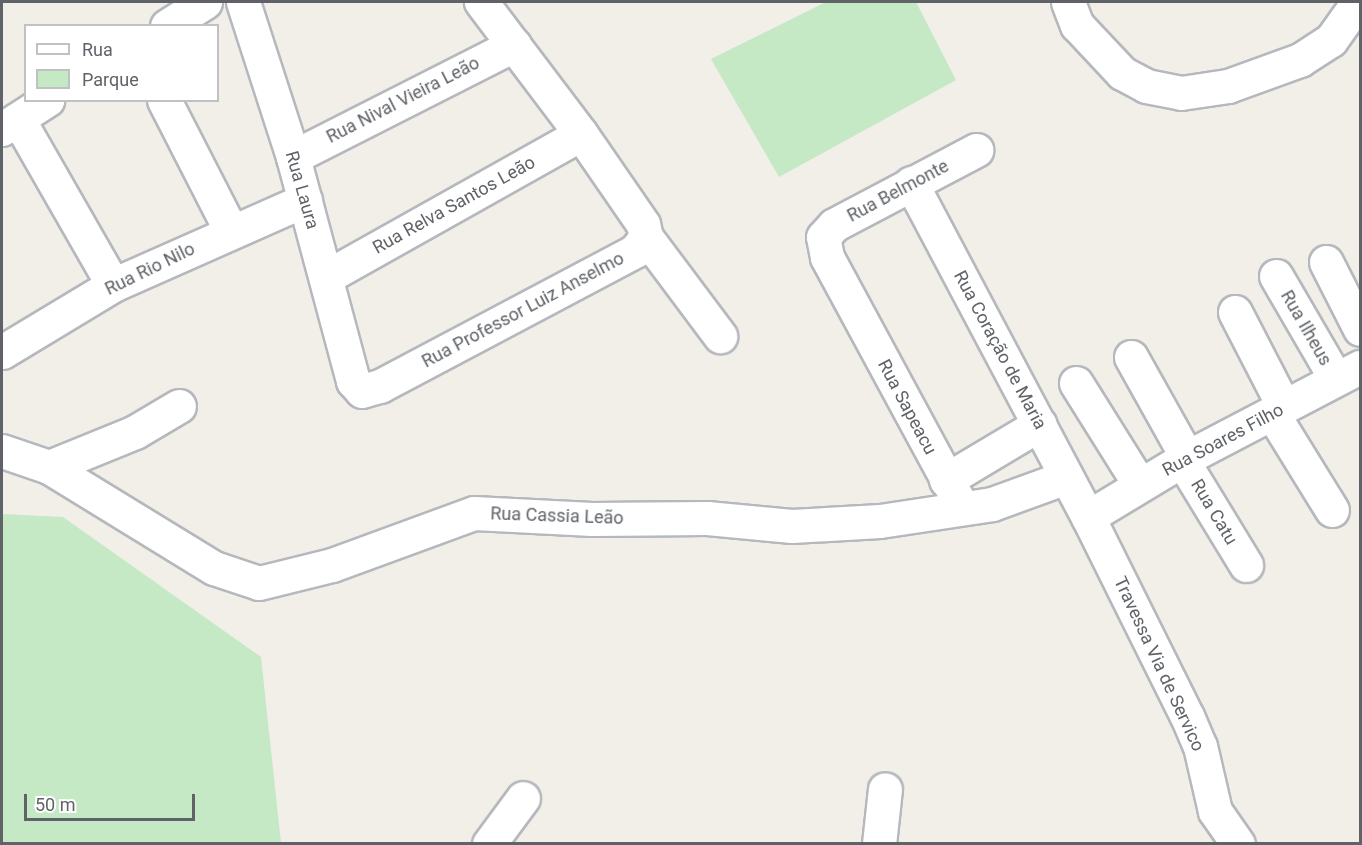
<!DOCTYPE html>
<meta charset="utf-8">
<style>
body{margin:0}
#map{position:relative;width:1362px;height:845px;overflow:hidden;background:#f1efe8;font-family:Roboto,sans-serif}
div>[style]{position:absolute}
.green>*{inset:0;background:#c5e8c5}
.roads{filter:drop-shadow(2px 0 #b5b8bc) drop-shadow(-2px 0 #b5b8bc) drop-shadow(0 2px #b5b8bc) drop-shadow(0 -2px #b5b8bc)}
.minor>*{height:33px;margin:-16.5px;padding:0 16.5px;transform-origin:16.5px;border-radius:16.5px;background:#fff}
span{translate:-50% -50%;white-space:nowrap;text-align:center;line-height:1.15;-webkit-text-stroke:6px #fff;paint-order:stroke}
.street-label{font-size:18px;color:#5f6368}
.frame{position:absolute;inset:0;border:3px solid #5f6368;pointer-events:none}
.legend{position:absolute;left:24px;top:24px;width:195px;height:78px;box-sizing:border-box;background:#fff;border:2px solid #bfc1c3;margin:0;padding:8px 10px;list-style:none;font-size:18px;color:#5f6368}
.legend li{display:flex;align-items:center;gap:12px;height:30px}
.legend b{width:30px;border:2px solid #bfc1c3}
.scale{position:absolute;left:24px;top:794px;width:171px;height:27px;box-sizing:border-box;border:3px solid #5f6368;border-top:0;padding-left:8px;font-size:18px;line-height:21px;white-space:nowrap;color:#5f6368;-webkit-text-stroke:4px #fff;paint-order:stroke}
</style>
<div id="map">
<div class="green">
<div style="clip-path:polygon(826px 2px,916px 2px,956px 80px,779px 177px,711px 59px)"></div>
<div style="clip-path:polygon(2px 514px,63px 517px,261px 657px,281px 843px,2px 843px)"></div>
</div>
<div class="roads">
<div class="minor">
<div style="left:243px;top:2px;width:163px;rotate:72.1deg"></div>
<div style="left:293px;top:157px;width:232px;rotate:75deg"></div>
<div style="left:353px;top:381px;width:13px;rotate:48deg"></div>
<div style="left:362px;top:391px;width:19px;rotate:-16deg"></div>
<div style="left:380px;top:386px;width:289px;rotate:-27.9deg"></div>
<div style="left:635px;top:251px;width:18px;rotate:-52deg"></div>
<div style="left:646px;top:237px;width:13px;rotate:-103deg"></div>
<div style="left:643px;top:224px;width:109px;rotate:-124.6deg"></div>
<div style="left:581px;top:134px;width:166px;rotate:-127.1deg"></div>
<div style="left:1068px;top:2px;width:25px;rotate:69deg"></div>
<div style="left:1077px;top:25px;width:66px;rotate:46.8deg"></div>
<div style="left:1122px;top:73px;width:27px;rotate:28deg"></div>
<div style="left:1146px;top:86px;width:36px;rotate:11deg"></div>
<div style="left:1181px;top:93px;width:48px;rotate:-8.5deg"></div>
<div style="left:1228px;top:86px;width:77px;rotate:-19.9deg"></div>
<div style="left:1300px;top:60px;width:37px;rotate:-33deg"></div>
<div style="left:1331px;top:40px;width:47px;rotate:-54.6deg"></div>
<div style="left:167px;top:26px;width:45px;rotate:-32.3deg"></div>
<div style="left:164px;top:100px;width:147px;rotate:62.9deg"></div>
<div style="left:18px;top:119px;width:191px;rotate:60.2deg"></div>
<div style="left:2px;top:129px;width:54px;rotate:-32.8deg"></div>
<div style="left:293px;top:157px;width:248px;rotate:-26.9deg"></div>
<div style="left:911px;top:183px;width:378px;rotate:62.1deg"></div>
<div style="left:1088px;top:517px;width:222px;rotate:63.6deg"></div>
<div style="left:1187px;top:716px;width:33px;rotate:67deg"></div>
<div style="left:1200px;top:746px;width:67px;rotate:77deg"></div>
<div style="left:1215px;top:811px;width:40px;rotate:55.1deg"></div>
<div style="left:646px;top:237px;width:124px;rotate:53.2deg"></div>
<div style="left:1326px;top:262px;width:75px;rotate:63.1deg"></div>
<div style="left:1276px;top:276px;width:119px;rotate:59.8deg"></div>
<div style="left:326px;top:277px;width:292px;rotate:-29.3deg"></div>
<div style="left:1235px;top:312px;width:107px;rotate:62.7deg"></div>
<div style="left:2px;top:352px;width:130px;rotate:-31.1deg"></div>
<div style="left:113px;top:285px;width:210px;rotate:-23.9deg"></div>
<div style="left:1131px;top:357px;width:115px;rotate:60.8deg"></div>
<div style="left:1076px;top:383px;width:120px;rotate:57.9deg"></div>
<div style="left:1272px;top:413px;width:114px;rotate:58.3deg"></div>
<div style="left:2px;top:451px;width:50px;rotate:18.8deg"></div>
<div style="left:49px;top:467px;width:93px;rotate:-22.1deg"></div>
<div style="left:135px;top:432px;width:51px;rotate:-30.6deg"></div>
<div style="left:1182px;top:460px;width:123px;rotate:58.6deg"></div>
<div style="left:49px;top:467px;width:193px;rotate:31.5deg"></div>
<div style="left:214px;top:568px;width:47px;rotate:18.4deg"></div>
<div style="left:259px;top:583px;width:75px;rotate:-13.9deg"></div>
<div style="left:332px;top:565px;width:151px;rotate:-20.1deg"></div>
<div style="left:474px;top:513px;width:118px;rotate:2.9deg"></div>
<div style="left:592px;top:519px;width:115px;rotate:-0.5deg"></div>
<div style="left:707px;top:518px;width:85px;rotate:5.4deg"></div>
<div style="left:792px;top:526px;width:88px;rotate:-3.3deg"></div>
<div style="left:880px;top:521px;width:113px;rotate:-8.6deg"></div>
<div style="left:992px;top:504px;width:79px;rotate:-20deg"></div>
<div style="left:946px;top:480px;width:109px;rotate:-30.8deg"></div>
<div style="left:962px;top:507px;width:284px;rotate:-118.4deg"></div>
<div style="left:827px;top:257px;width:20px;rotate:-101deg"></div>
<div style="left:823px;top:237px;width:16px;rotate:-47deg"></div>
<div style="left:834px;top:225px;width:161px;rotate:-27.8deg"></div>
<div style="left:1088px;top:517px;width:110px;rotate:-31.2deg"></div>
<div style="left:1182px;top:460px;width:201px;rotate:-27.6deg"></div>
<div style="left:489px;top:844px;width:57px;rotate:-53.5deg"></div>
<div style="left:879px;top:844px;width:55px;rotate:-83.8deg"></div>
</div>
</div>
<div class="street-label">
<span style="left:403px;top:100px;rotate:-27deg">Rua Nival Vieira Leão</span>
<span style="left:302px;top:190px;rotate:74deg">Rua Laura</span>
<span style="left:898px;top:191px;rotate:-28deg">Rua Belmonte</span>
<span style="left:454px;top:205px;rotate:-29deg">Rua Relva Santos Leão</span>
<span style="left:150px;top:269px;rotate:-26deg">Rua Rio Nilo</span>
<span style="left:523px;top:310px;rotate:-28deg">Rua Professor Luiz Anselmo</span>
<span style="left:1306px;top:328px;rotate:60deg">Rua Ilheus</span>
<span style="left:1000px;top:350px;rotate:62deg">Rua Coração de Maria</span>
<span style="left:907px;top:407px;rotate:62deg">Rua Sapeacu</span>
<span style="left:1223px;top:440px;rotate:-28deg">Rua Soares Filho</span>
<span style="left:1214px;top:512px;rotate:59deg">Rua Catu</span>
<span style="left:557px;top:516px;rotate:2deg">Rua Cassia Leão</span>
<span style="left:1159px;top:664px;rotate:65deg">Travessa Via de Servico</span>
</div>
<div class="frame"></div>
<ul class="legend">
<li><b style="height:8px;background:#fff"></b>Rua</li>
<li><b style="height:16px;background:#c5e8c5"></b>Parque</li>
</ul>
<div class="scale">50 m</div>
</div>
